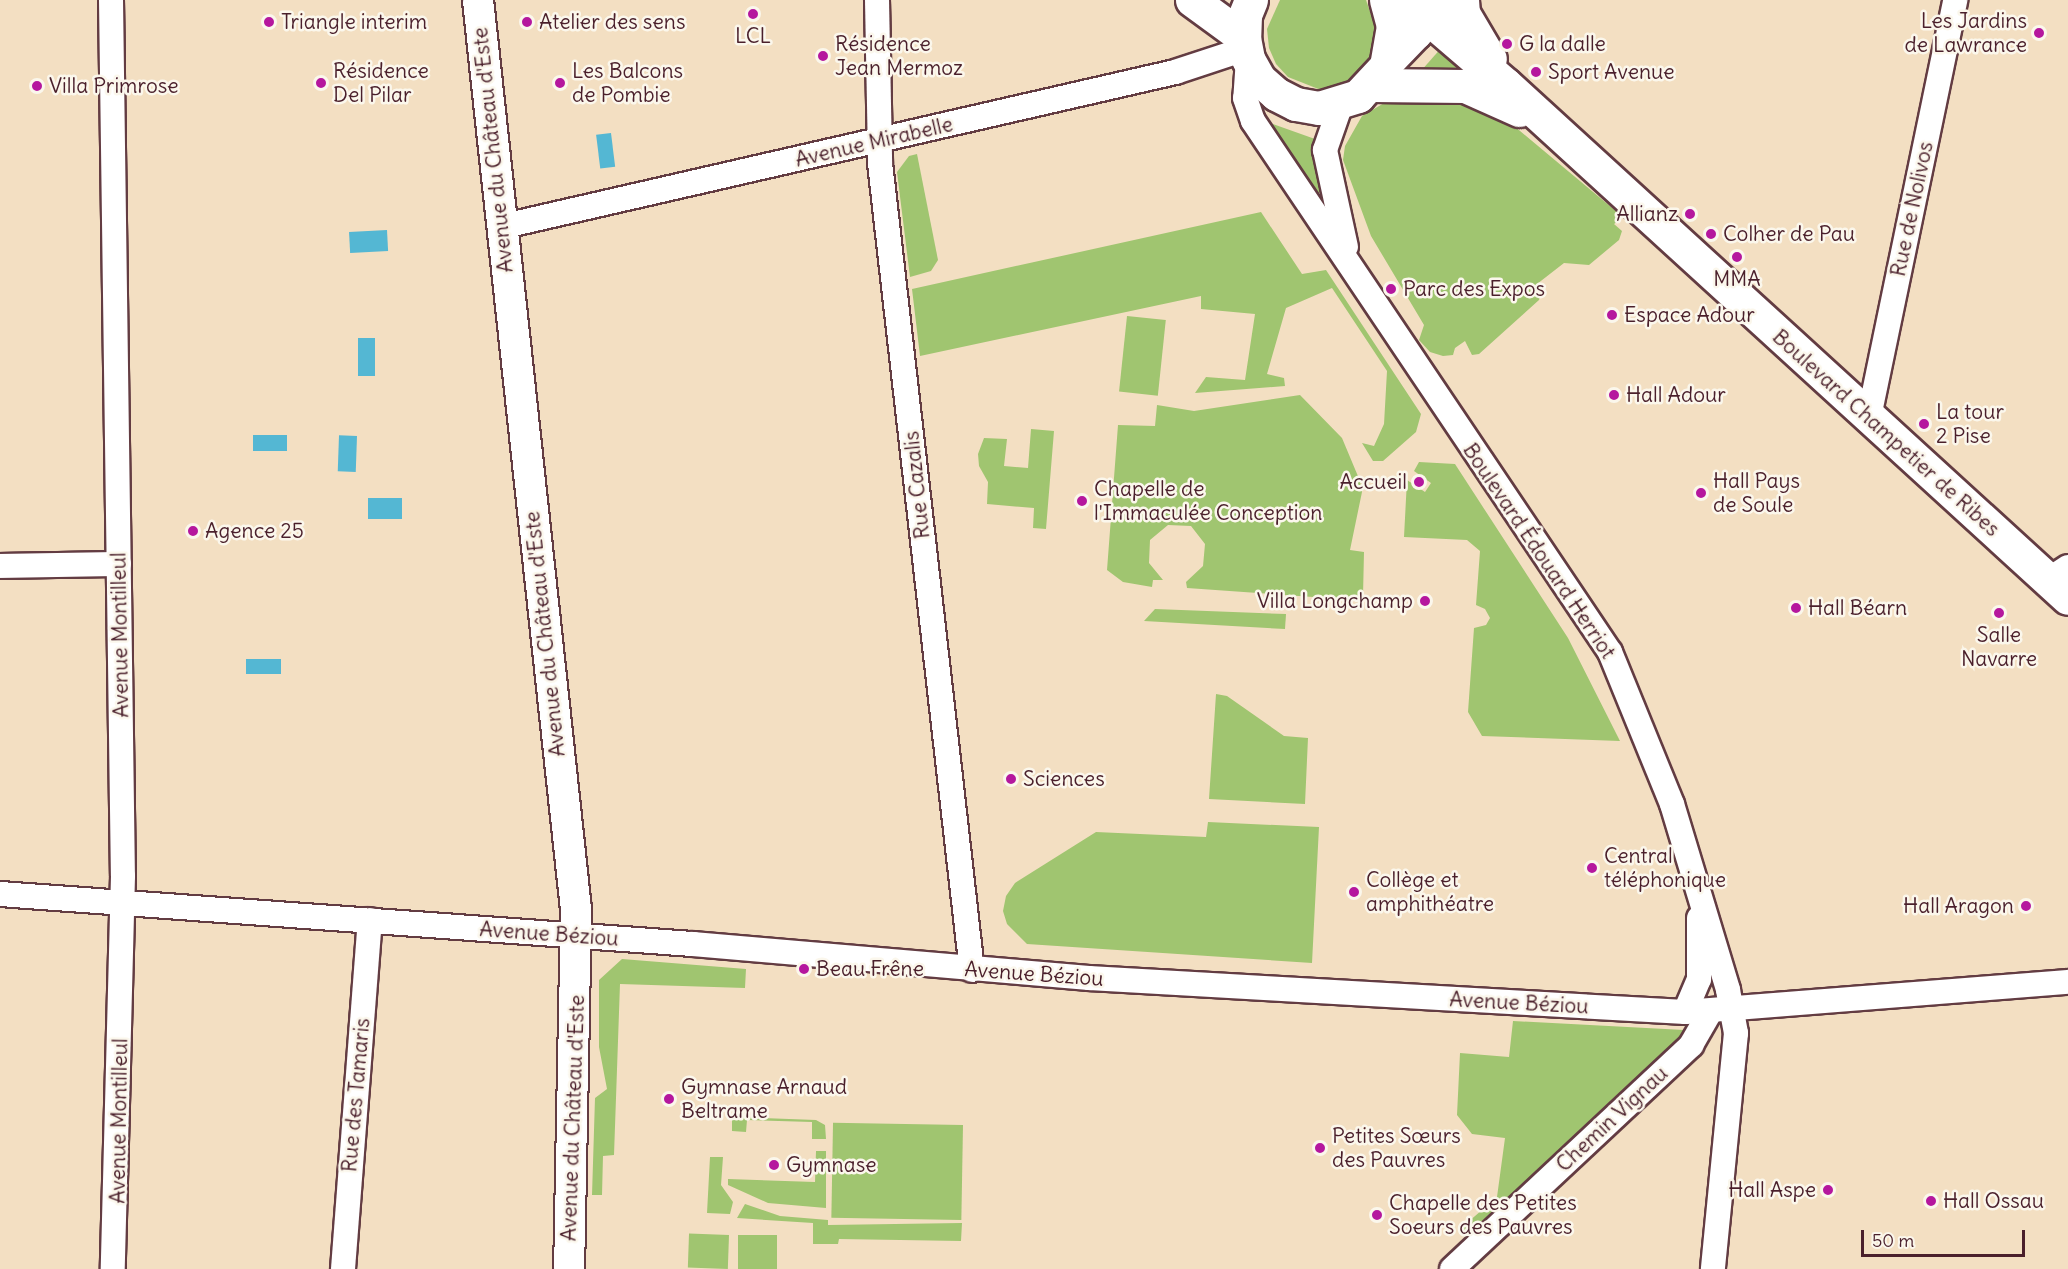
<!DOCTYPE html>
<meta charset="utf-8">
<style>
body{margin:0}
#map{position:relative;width:2068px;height:1269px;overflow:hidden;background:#f3dfc2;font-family:Delius,sans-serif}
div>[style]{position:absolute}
.green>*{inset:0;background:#a0c570;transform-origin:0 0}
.water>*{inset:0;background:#54b7d3;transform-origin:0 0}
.roads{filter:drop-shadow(2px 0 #633c42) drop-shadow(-2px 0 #633c42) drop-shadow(0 2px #633c42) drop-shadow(0 -2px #633c42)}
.minor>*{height:24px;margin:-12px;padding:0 12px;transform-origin:12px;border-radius:12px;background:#fff}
.tertiary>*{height:30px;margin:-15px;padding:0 15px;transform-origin:15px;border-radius:15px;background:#fff}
.secondary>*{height:33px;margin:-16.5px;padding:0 16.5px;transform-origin:16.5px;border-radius:16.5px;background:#fff}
.dots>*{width:16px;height:16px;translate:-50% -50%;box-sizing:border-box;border:3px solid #fbf7ec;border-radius:50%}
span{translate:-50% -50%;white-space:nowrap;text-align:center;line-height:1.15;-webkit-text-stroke:5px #fbf7ec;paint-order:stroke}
.poi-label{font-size:21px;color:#4a1f2b}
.right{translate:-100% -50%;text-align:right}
.left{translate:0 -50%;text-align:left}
.street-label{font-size:21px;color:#4a1f2b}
.scale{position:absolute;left:1861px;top:1230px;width:164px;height:27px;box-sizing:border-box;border:3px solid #4a1f2b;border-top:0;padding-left:8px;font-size:18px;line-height:21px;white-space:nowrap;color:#4a1f2b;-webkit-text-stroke:4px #fbf7ec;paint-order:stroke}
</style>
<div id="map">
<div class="green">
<div style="clip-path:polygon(1280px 0,1366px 0,1378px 34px,1367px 67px,1354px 80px,1321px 90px,1288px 77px,1276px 64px,1269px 48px,1267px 29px)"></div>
<div style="clip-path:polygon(1443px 46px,1478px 73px,1420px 72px)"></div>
<div style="clip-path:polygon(1449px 98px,1495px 110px,1623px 217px,1614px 224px,1622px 231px,1619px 240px,1589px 265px,1564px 263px,1537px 284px,1542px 291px,1539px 300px,1479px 354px,1472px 355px,1465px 341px,1455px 348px,1453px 355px,1443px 356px,1430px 352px,1419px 340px,1424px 325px,1371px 236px,1343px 160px,1345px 146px,1362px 116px,1391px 99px)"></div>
<div style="clip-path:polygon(1267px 122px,1315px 139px,1314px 161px,1321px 192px,1316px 195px)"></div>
<div style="clip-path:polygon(917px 154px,938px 260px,931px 271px,910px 277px,897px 172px,909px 156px)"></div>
<div style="clip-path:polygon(1261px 212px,1302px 274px,1326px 270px,1421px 414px,1416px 432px,1383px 461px,1373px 461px,1362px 443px,1374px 446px,1384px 424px,1387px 371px,1332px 288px,1286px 308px,1267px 374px,1284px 378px,1285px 386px,1195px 393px,1206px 377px,1245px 380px,1255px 314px,1201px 309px,1201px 296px,920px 356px,912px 289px)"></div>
<div style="left:1127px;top:316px;width:39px;height:76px;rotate:6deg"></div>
<div style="clip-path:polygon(1300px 395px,1342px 438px,1360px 481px,1362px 492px,1350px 550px,1364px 552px,1363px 596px,1356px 600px,1187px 588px,1186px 582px,1203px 566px,1205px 544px,1191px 526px,1168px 525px,1150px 540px,1149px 563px,1163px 580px,1153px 580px,1152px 587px,1123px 582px,1107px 570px,1118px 425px,1155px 426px,1157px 405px,1194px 411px)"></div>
<div style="clip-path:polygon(1031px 429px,1054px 431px,1046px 529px,1033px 528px,1034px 508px,987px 504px,988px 482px,979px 466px,978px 454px,984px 438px,1007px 439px,1004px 466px,1028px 468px)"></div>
<div style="clip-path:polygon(1419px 462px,1455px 464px,1568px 638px,1620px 741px,1482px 736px,1468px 712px,1474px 628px,1486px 625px,1490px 618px,1485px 609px,1476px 605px,1480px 551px,1467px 540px,1404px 537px,1407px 480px,1425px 492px,1431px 483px,1414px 471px)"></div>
<div style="clip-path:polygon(1155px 609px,1286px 614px,1285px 629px,1144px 621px)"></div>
<div style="clip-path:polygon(1216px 694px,1227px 696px,1284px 736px,1308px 738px,1305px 804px,1209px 799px)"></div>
<div style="clip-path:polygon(1208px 822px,1319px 827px,1312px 963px,1027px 944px,1007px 924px,1003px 911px,1006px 896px,1015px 883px,1096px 832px,1206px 837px)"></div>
<div style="clip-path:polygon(622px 959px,746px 969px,745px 988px,620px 984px,614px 1155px,603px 1156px,602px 1195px,592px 1195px,595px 1098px,607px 1089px,599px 1047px,599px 980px)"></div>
<div style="clip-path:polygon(1513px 1021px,1684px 1030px,1684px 1037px,1472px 1242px,1460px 1229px,1497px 1197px,1505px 1138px,1472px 1134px,1457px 1115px,1460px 1053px,1509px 1057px)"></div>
<div style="clip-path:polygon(732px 1117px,816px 1120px,825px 1125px,826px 1139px,812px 1139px,812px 1122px,747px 1120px,746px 1132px,732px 1131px)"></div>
<div style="left:963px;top:1125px;width:95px;height:130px;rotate:91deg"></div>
<div style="clip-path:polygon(816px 1151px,826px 1151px,826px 1208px,768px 1203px,728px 1185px,728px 1179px,815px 1182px)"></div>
<div style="clip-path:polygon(710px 1157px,723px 1157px,721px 1185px,733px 1202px,730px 1214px,707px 1213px)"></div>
<div style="clip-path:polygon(745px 1204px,780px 1216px,828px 1220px,828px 1225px,962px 1223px,961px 1241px,839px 1239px,838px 1244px,813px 1244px,813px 1223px,737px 1218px)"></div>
<div style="left:729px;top:1235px;width:34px;height:40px;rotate:92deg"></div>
<div style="left:738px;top:1235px;width:39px;height:34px"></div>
</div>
<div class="water">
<div style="left:611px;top:133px;width:34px;height:15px;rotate:83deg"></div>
<div style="left:387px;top:230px;width:21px;height:38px;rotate:87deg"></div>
<div style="left:358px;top:338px;width:17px;height:38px"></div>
<div style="left:253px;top:435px;width:34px;height:16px"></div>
<div style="left:357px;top:436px;width:36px;height:18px;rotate:92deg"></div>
<div style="left:368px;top:498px;width:34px;height:21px"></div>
<div style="left:281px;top:659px;width:15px;height:35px;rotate:90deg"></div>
</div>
<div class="roads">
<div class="minor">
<div style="left:111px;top:0;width:876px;rotate:89.22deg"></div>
<div style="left:123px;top:876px;width:393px;rotate:91.5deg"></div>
<div style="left:877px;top:0;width:163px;rotate:88.9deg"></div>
<div style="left:880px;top:163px;width:812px;rotate:83.5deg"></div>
<div style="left:1248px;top:59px;width:39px;rotate:94deg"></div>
<div style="left:1245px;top:98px;width:24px;rotate:71deg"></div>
<div style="left:1253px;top:121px;width:640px;rotate:56.09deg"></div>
<div style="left:1610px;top:652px;width:164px;rotate:67.8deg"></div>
<div style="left:1672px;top:804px;width:194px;rotate:73.2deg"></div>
<div style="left:1728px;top:990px;width:44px;rotate:79.5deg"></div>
<div style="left:1736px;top:1033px;width:237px;rotate:95.6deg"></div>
<div style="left:1341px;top:104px;width:49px;rotate:109.2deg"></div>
<div style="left:1325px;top:150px;width:99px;rotate:77.8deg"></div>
<div style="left:500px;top:227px;width:693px;rotate:-12.93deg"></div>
<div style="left:1175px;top:72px;width:74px;rotate:-18.2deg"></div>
<div style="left:1869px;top:417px;width:426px;rotate:-78.3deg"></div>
<div style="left:0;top:566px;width:119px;rotate:-1deg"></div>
<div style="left:2048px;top:580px;width:24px;rotate:-33deg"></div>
<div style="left:0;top:894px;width:695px;rotate:4.13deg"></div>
<div style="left:693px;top:944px;width:397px;rotate:4.9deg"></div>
<div style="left:1089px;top:978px;width:597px;rotate:3.27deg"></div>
<div style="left:1685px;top:1012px;width:384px;rotate:-4.5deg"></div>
<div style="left:1685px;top:1012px;width:36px;rotate:-67deg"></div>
<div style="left:1699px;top:979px;width:61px;rotate:-90deg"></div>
<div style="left:343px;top:1269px;width:350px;rotate:-85.6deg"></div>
<div style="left:1452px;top:1269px;width:328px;rotate:-43.1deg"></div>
<div style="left:1691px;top:1045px;width:38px;rotate:-60deg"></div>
</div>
<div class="tertiary">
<div style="left:478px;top:0;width:914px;rotate:83.85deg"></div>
<div style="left:576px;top:909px;width:360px;rotate:91.1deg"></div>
<div style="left:1386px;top:66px;width:45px;rotate:-45.9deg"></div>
<div style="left:1417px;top:34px;width:42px;rotate:-54.8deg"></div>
</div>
<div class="secondary">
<div style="left:1192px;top:0;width:64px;rotate:36.2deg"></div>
<div style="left:1251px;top:0;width:16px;rotate:112deg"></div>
<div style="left:1245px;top:15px;width:23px;rotate:92deg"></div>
<div style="left:1244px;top:38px;width:21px;rotate:79deg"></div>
<div style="left:1248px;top:59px;width:23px;rotate:61deg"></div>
<div style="left:1259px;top:79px;width:23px;rotate:41deg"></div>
<div style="left:1276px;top:94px;width:22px;rotate:27deg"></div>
<div style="left:1296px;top:104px;width:23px;rotate:10deg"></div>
<div style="left:1319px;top:108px;width:41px;rotate:-17.1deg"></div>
<div style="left:1358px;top:96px;width:41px;rotate:-47deg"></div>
<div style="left:1386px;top:66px;width:41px;rotate:-80.1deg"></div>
<div style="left:1393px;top:26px;width:27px;rotate:-105deg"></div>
<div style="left:1462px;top:0;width:13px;rotate:86deg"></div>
<div style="left:1463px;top:13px;width:53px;rotate:59.6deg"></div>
<div style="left:1389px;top:6px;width:41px;rotate:17.1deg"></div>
<div style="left:1428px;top:18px;width:101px;rotate:40.6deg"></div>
<div style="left:1505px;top:84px;width:762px;rotate:42.4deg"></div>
<div style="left:1373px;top:85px;width:92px;rotate:0.6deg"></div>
<div style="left:1465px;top:86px;width:59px;rotate:24deg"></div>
</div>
</div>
<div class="dots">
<div style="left:753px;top:14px;background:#b5179e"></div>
<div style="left:269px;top:22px;background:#b5179e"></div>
<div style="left:527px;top:22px;background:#b5179e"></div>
<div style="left:2039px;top:33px;background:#b5179e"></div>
<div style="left:1507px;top:44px;background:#b5179e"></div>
<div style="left:823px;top:56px;background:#b5179e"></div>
<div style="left:1536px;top:72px;background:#b5179e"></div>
<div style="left:321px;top:83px;background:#b5179e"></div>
<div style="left:560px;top:83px;background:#b5179e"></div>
<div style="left:37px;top:86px;background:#b5179e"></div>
<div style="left:1690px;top:214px;background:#b5179e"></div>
<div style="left:1711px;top:234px;background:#b5179e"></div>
<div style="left:1737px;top:257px;background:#b5179e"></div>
<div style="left:1391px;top:289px;background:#b5179e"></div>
<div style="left:1612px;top:315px;background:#b5179e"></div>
<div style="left:1614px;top:395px;background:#b5179e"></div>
<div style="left:1924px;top:424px;background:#b5179e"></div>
<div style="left:1419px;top:482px;background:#b5179e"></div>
<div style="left:1701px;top:493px;background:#b5179e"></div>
<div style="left:1082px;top:501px;background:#b5179e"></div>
<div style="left:193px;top:531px;background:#b5179e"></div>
<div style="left:1425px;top:601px;background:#b5179e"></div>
<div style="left:1796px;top:608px;background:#b5179e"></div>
<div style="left:1999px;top:613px;background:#b5179e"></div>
<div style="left:1011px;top:779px;background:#b5179e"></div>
<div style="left:1592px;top:868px;background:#b5179e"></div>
<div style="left:1354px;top:892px;background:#b5179e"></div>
<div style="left:2026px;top:906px;background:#b5179e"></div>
<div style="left:804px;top:969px;background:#b5179e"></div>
<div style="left:669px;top:1099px;background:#b5179e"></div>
<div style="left:1320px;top:1148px;background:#b5179e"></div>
<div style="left:774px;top:1165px;background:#b5179e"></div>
<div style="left:1828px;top:1190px;background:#b5179e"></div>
<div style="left:1931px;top:1201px;background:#b5179e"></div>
<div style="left:1377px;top:1215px;background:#b5179e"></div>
</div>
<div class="poi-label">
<span class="right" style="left:2027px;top:33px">Les Jardins<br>de Lawrance</span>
<span class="left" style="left:281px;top:22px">Triangle interim</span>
<span class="left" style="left:539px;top:22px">Atelier des sens</span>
<span style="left:753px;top:36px">LCL</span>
<span class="left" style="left:835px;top:56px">Résidence<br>Jean Mermoz</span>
<span class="left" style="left:1519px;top:44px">G la dalle</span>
<span class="left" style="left:333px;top:83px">Résidence<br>Del Pilar</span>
<span class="left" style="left:572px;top:83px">Les Balcons<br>de Pombie</span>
<span class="left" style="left:1548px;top:72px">Sport Avenue</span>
<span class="left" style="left:49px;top:86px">Villa Primrose</span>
<span class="right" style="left:1678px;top:214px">Allianz</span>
<span class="left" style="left:1723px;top:234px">Colher de Pau</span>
<span style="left:1737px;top:279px">MMA</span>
<span class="left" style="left:1403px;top:289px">Parc des Expos</span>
<span class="left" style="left:1624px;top:315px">Espace Adour</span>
<span class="left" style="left:1626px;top:395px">Hall Adour</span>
<span class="left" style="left:1936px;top:424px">La tour<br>2 Pise</span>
<span class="left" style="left:1713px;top:493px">Hall Pays<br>de Soule</span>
<span class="right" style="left:1407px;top:482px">Accueil</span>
<span class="left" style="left:1094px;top:501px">Chapelle de<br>l'Immaculée Conception</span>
<span class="left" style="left:205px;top:531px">Agence 25</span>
<span class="right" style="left:1413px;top:601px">Villa Longchamp</span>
<span class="left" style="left:1808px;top:608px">Hall Béarn</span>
<span style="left:1999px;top:647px">Salle<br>Navarre</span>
<span class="left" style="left:1023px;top:779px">Sciences</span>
<span class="left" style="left:1604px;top:868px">Central<br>téléphonique</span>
<span class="left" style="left:1366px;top:892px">Collège et<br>amphithéatre</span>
<span class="right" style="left:2014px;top:906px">Hall Aragon</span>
<span class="left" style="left:816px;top:969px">Beau Frêne</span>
<span class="left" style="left:681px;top:1099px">Gymnase Arnaud<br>Beltrame</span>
<span class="left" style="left:1332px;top:1148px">Petites Sœurs<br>des Pauvres</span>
<span class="left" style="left:786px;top:1165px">Gymnase</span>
<span class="right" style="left:1816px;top:1190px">Hall Aspe</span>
<span class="left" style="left:1943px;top:1201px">Hall Ossau</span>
<span class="left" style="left:1389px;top:1215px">Chapelle des Petites<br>Soeurs des Pauvres</span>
</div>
<div class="street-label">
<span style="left:874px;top:142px;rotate:-13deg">Avenue Mirabelle</span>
<span style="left:493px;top:150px;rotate:-96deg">Avenue du Château d'Este</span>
<span style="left:1912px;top:209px;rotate:-78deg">Rue de Nolivos</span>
<span style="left:1886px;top:433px;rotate:42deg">Boulevard Champetier de Ribes</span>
<span style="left:917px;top:485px;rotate:-96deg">Rue Cazalis</span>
<span style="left:1539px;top:551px;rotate:56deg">Boulevard Édouard Herriot</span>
<span style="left:545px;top:634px;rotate:-96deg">Avenue du Château d'Este</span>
<span style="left:120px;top:635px;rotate:-91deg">Avenue Montilleul</span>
<span style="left:549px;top:934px;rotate:4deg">Avenue Béziou</span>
<span style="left:1034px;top:974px;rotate:4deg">Avenue Béziou</span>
<span style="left:1519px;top:1003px;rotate:3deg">Avenue Béziou</span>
<span style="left:356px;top:1095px;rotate:-85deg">Rue des Tamaris</span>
<span style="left:573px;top:1118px;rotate:-88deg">Avenue du Château d'Este</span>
<span style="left:1612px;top:1119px;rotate:-43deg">Chemin Vignau</span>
<span style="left:119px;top:1121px;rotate:-89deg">Avenue Montilleul</span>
</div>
<div class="scale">50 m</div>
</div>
